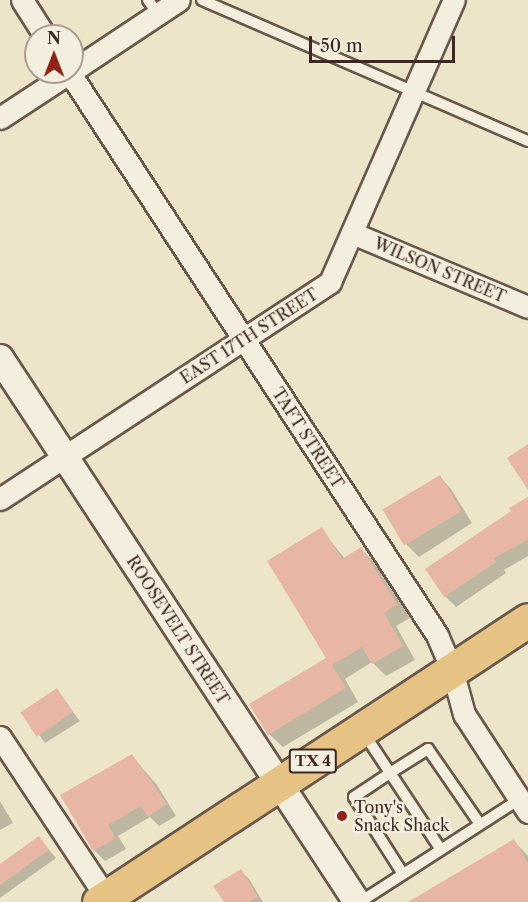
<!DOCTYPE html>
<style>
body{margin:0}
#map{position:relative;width:528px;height:902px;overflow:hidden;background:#ede5ca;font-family:"Libre Caslon Text",serif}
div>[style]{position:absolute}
.shadow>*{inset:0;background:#0003}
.building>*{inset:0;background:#e8b6a4;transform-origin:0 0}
.roads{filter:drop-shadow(2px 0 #68584c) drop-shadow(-2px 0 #68584c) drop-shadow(0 2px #68584c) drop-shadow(0 -2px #68584c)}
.service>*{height:10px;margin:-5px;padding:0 5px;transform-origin:5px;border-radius:5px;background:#f3eedd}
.minor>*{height:21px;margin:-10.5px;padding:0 10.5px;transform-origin:10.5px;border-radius:10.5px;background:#f3eedd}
.tertiary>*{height:26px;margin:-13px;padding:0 13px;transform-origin:13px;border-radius:13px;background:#f3eedd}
.primary>*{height:33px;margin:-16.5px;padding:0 16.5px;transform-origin:16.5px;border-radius:16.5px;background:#e6c285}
.dots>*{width:16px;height:16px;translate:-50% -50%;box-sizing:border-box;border:3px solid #f3eedd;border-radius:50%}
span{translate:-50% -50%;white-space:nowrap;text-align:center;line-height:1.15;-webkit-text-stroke:5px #f3eedd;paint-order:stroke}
.shield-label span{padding:2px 4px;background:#f3eedd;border:2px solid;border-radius:4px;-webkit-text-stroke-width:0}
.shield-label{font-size:15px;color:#3c2922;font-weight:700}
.street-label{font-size:16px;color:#3c2922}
.poi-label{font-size:16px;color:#3c2922}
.left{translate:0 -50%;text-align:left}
.north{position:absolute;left:24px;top:24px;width:60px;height:60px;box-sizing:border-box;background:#f3eedd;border:2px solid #aa9f92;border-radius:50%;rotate:0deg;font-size:16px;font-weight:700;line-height:24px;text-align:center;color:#3c2922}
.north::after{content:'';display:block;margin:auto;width:21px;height:27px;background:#8f2418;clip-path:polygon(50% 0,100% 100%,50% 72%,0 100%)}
.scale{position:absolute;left:309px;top:36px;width:146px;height:27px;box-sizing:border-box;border:3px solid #3c2922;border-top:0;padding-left:8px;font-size:18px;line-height:21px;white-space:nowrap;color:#3c2922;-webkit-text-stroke:4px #f3eedd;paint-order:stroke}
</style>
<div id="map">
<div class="shadow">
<div style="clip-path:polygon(440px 477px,451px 489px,472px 523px,419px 557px,407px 545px,385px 512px)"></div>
<div style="clip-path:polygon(528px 499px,528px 556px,504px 570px,506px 573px,456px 607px,445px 596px,513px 511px)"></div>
<div style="clip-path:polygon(321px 529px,345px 559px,361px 549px,374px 562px,410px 618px,396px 626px,415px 660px,386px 676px,372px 662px,345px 679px,358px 702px,283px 747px,269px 734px,251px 704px,328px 659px)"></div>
<div style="clip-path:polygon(56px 690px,80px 721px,45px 743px,22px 712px)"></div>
<div style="clip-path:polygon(132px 756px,157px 785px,176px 816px,159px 826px,150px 817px,118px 836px,126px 849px,105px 861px,94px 850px)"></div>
<div style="clip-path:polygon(0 801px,13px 823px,0 830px)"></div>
<div style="clip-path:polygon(39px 838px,56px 858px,0 898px,0 865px)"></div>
<div style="clip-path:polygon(514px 841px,528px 856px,528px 902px,422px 902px)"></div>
<div style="clip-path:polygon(241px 871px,249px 879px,263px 902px,225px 902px)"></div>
</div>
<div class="building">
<div style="clip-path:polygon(528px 444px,528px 490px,507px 458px)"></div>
<div style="left:440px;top:475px;width:42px;height:67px;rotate:59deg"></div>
<div style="clip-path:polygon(528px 497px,528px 540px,494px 558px,496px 562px,444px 597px,425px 569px,511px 511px,509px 508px)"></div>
<div style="clip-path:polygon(322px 527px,342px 559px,361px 547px,397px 604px,384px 613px,403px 646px,372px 664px,362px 647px,332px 665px,346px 688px,268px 735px,249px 704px,326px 658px,267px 561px)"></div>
<div style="left:57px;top:688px;width:29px;height:44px;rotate:56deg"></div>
<div style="clip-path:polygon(132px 754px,167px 804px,148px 817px,141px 806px,108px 825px,116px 838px,93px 851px,60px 795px)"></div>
<div style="clip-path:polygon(39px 836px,49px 850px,0 885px,0 864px)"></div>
<div style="clip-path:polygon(514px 839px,528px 863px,528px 902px,408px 902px)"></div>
<div style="clip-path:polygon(241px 869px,258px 897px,249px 902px,224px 902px,213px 886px)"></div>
</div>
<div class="roads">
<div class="service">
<div style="left:148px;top:0;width:17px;rotate:54deg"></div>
<div style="left:202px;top:0;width:355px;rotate:23.4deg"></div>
<div style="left:363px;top:732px;width:141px;rotate:56.5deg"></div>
<div style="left:403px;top:874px;width:91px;rotate:-122.5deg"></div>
<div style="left:354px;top:797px;width:43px;rotate:-33.7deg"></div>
<div style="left:390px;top:773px;width:45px;rotate:-32.3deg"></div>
<div style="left:428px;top:749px;width:91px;rotate:55.3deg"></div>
<div style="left:360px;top:902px;width:194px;rotate:-32.8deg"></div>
</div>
<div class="minor">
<div style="left:22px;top:0;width:43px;rotate:57.4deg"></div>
<div style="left:72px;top:71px;width:128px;rotate:-33.6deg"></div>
<div style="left:69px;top:72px;width:673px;rotate:56.83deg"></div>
<div style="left:437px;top:635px;width:38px;rotate:67deg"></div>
<div style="left:452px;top:670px;width:46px;rotate:74.7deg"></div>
<div style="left:464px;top:714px;width:117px;rotate:56.9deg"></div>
<div style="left:0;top:118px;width:84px;rotate:-33.3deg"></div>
<div style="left:352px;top:233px;width:191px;rotate:22.8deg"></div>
<div style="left:0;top:499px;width:395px;rotate:-33.3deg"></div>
<div style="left:330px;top:282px;width:308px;rotate:-66.3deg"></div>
<div style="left:0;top:737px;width:192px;rotate:56.5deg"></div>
</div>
<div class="tertiary">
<div style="left:0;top:358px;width:651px;rotate:56.73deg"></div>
</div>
<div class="primary">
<div style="left:99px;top:902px;width:513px;rotate:-33.32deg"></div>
</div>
</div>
<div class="dots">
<div style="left:342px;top:816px;background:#8f2418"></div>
</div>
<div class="shield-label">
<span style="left:313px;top:761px">TX 4</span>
</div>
<div class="street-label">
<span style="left:440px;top:270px;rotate:23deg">WILSON STREET</span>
<span style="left:249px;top:336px;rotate:-33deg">EAST 17TH STREET</span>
<span style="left:308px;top:438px;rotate:57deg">TAFT STREET</span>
<span style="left:178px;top:630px;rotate:57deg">ROOSEVELT STREET</span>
</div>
<div class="poi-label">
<span class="left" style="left:354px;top:816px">Tony's<br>Snack Shack</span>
</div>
<div class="north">N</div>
<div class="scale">50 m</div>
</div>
